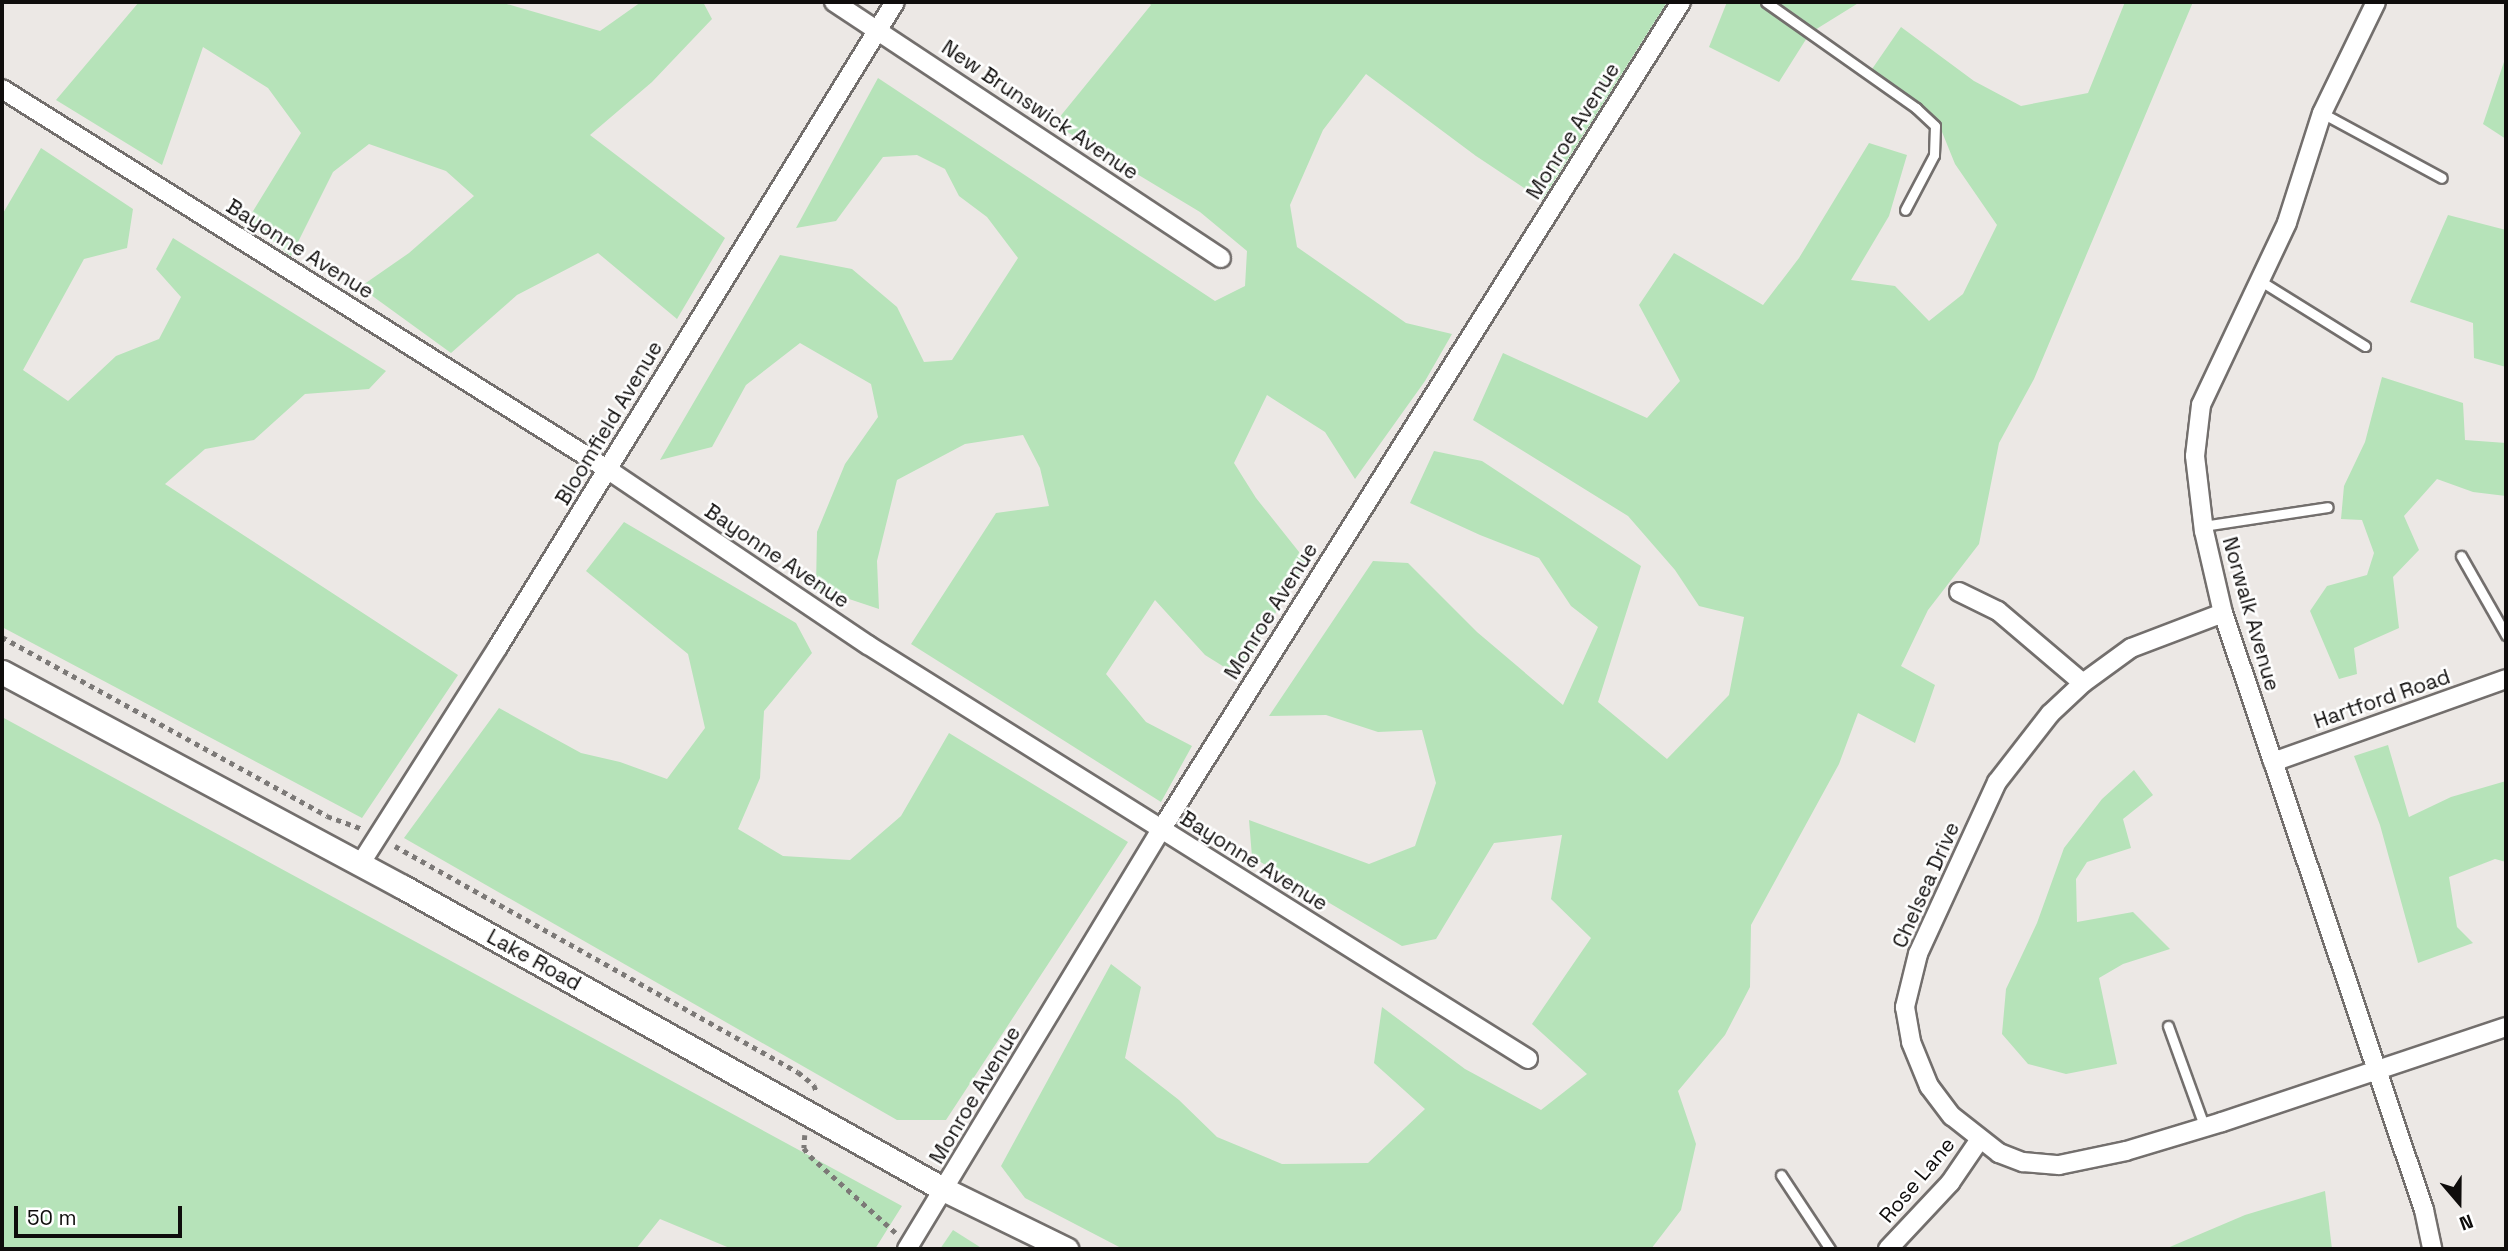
<!DOCTYPE html>
<style>
body{margin:0}
#map{position:relative;width:2508px;height:1251px;overflow:hidden;background:#ece8e5;font-family:"Space Grotesk",sans-serif}
div>[style]{position:absolute}
.green>*{inset:0;background:#b6e3b9}
.path>*{height:4.5px;margin-top:-2.25px;transform-origin:0;background:repeating-linear-gradient(90deg,#7c7977 0 5px,transparent 0 10px)}
.roads{filter:drop-shadow(2px 0 #736f6d) drop-shadow(-2px 0 #736f6d) drop-shadow(0 2px #736f6d) drop-shadow(0 -2px #736f6d)}
.service>*{height:9px;margin:-4.5px;padding:0 4.5px;transform-origin:4.5px;border-radius:4.5px;background:#fff}
.minor>*{height:18px;margin:-9px;padding:0 9px;transform-origin:9px;border-radius:9px;background:#fff}
.tertiary>*{height:23px;margin:-11.5px;padding:0 11.5px;transform-origin:11.5px;border-radius:11.5px;background:#fff}
span{translate:-50% -50%;white-space:nowrap;text-align:center;line-height:1.15;-webkit-text-stroke:5px #fff;paint-order:stroke}
.street-label{font-size:21px;color:#0f0d0c}
.frame{position:absolute;inset:0;border:4px solid #0f0d0c;pointer-events:none}
.north{position:absolute;left:2424px;top:1167px;width:70px;height:70px;-webkit-text-stroke:5px #fff;paint-order:stroke;rotate:160deg;font-size:19px;font-weight:700;line-height:28px;text-align:center;color:#0f0d0c}
.north::after{content:'';display:block;margin:auto;width:24px;height:32px;background:#0f0d0c;clip-path:polygon(50% 0,100% 100%,50% 72%,0 100%)}
.scale{position:absolute;left:14px;top:1206px;width:168px;height:32px;box-sizing:border-box;border:4px solid #0f0d0c;border-top:0;padding-left:9px;font-size:21px;line-height:24px;white-space:nowrap;color:#0f0d0c;-webkit-text-stroke:5px #fff;paint-order:stroke}
</style>
<div id="map">
<div class="green">
<div style="clip-path:polygon(139px 2px,500px 2px,600px 31px,641px 2px,703px 2px,712px 19px,652px 82px,590px 135px,725px 238px,677px 319px,598px 253px,517px 295px,451px 353px,360px 287px,409px 253px,474px 196px,446px 171px,369px 144px,333px 172px,291px 256px,247px 221px,301px 133px,268px 88px,203px 47px,162px 165px,56px 100px)"></div>
<div style="clip-path:polygon(1148px 2px,1667px 2px,1542px 200px,1476px 156px,1366px 74px,1323px 130px,1290px 205px,1297px 247px,1406px 323px,1452px 334px,1425px 381px,1355px 479px,1325px 432px,1267px 395px,1234px 463px,1256px 498px,1307px 562px,1237px 675px,1205px 655px,1155px 600px,1106px 674px,1146px 722px,1192px 746px,1161px 802px,911px 644px,996px 513px,1049px 506px,1040px 468px,1023px 435px,965px 444px,897px 480px,877px 561px,879px 609px,816px 588px,817px 532px,845px 464px,878px 417px,871px 384px,800px 343px,746px 385px,712px 447px,660px 460px,780px 255px,852px 269px,897px 307px,924px 362px,952px 360px,1018px 258px,987px 217px,959px 196px,945px 169px,917px 155px,883px 157px,836px 221px,796px 228px,878px 78px,1215px 301px,1245px 286px,1247px 251px,1200px 212px,1054px 124px,1151px 5px)"></div>
<div style="clip-path:polygon(1727px 2px,1860px 2px,1810px 33px,1779px 82px,1709px 47px)"></div>
<div style="clip-path:polygon(2125px 2px,2193px 2px,2034px 379px,1999px 443px,1979px 544px,1928px 610px,1901px 666px,1935px 685px,1915px 743px,1858px 713px,1839px 764px,1751px 925px,1750px 987px,1725px 1035px,1678px 1091px,1696px 1144px,1681px 1210px,1651px 1249px,1123px 1249px,1025px 1198px,1001px 1166px,1111px 964px,1141px 987px,1125px 1058px,1179px 1100px,1217px 1137px,1282px 1164px,1368px 1163px,1425px 1109px,1374px 1063px,1382px 1007px,1465px 1069px,1541px 1110px,1587px 1074px,1532px 1024px,1591px 938px,1551px 899px,1562px 835px,1494px 843px,1436px 939px,1402px 946px,1252px 857px,1249px 820px,1369px 864px,1415px 846px,1436px 783px,1422px 730px,1378px 732px,1326px 715px,1269px 716px,1373px 561px,1408px 563px,1477px 632px,1563px 705px,1598px 627px,1571px 606px,1539px 558px,1480px 535px,1410px 503px,1434px 451px,1482px 461px,1641px 566px,1598px 702px,1667px 759px,1729px 695px,1744px 617px,1699px 606px,1675px 570px,1628px 516px,1473px 420px,1503px 353px,1647px 418px,1680px 381px,1639px 305px,1674px 253px,1763px 305px,1799px 258px,1869px 143px,1907px 155px,1889px 216px,1851px 280px,1895px 286px,1929px 321px,1963px 294px,1997px 225px,1955px 164px,1940px 127px,1870px 72px,1901px 27px,1974px 81px,2021px 106px,2088px 93px)"></div>
<div style="clip-path:polygon(2506px 56px,2506px 139px,2483px 124px)"></div>
<div style="clip-path:polygon(41px 148px,133px 209px,127px 248px,84px 259px,23px 370px,68px 401px,116px 356px,159px 339px,181px 297px,156px 269px,173px 238px,386px 371px,369px 389px,305px 394px,254px 440px,205px 449px,165px 484px,458px 675px,362px 818px,2px 627px,2px 215px)"></div>
<div style="clip-path:polygon(2448px 215px,2506px 230px,2506px 367px,2474px 358px,2473px 323px,2410px 302px)"></div>
<div style="clip-path:polygon(2382px 377px,2463px 403px,2465px 440px,2506px 443px,2506px 496px,2473px 492px,2437px 479px,2404px 516px,2419px 550px,2393px 577px,2399px 628px,2354px 648px,2357px 674px,2339px 679px,2310px 611px,2327px 586px,2367px 575px,2374px 553px,2362px 520px,2341px 519px,2344px 486px,2365px 442px)"></div>
<div style="clip-path:polygon(624px 522px,796px 623px,812px 653px,764px 711px,760px 778px,738px 829px,783px 856px,850px 860px,901px 816px,949px 733px,1128px 842px,946px 1120px,897px 1120px,404px 838px,499px 708px,581px 753px,620px 762px,667px 779px,705px 728px,688px 654px,586px 571px)"></div>
<div style="clip-path:polygon(2px 717px,902px 1206px,875px 1249px,732px 1249px,660px 1219px,636px 1249px,2px 1249px)"></div>
<div style="clip-path:polygon(2388px 745px,2409px 817px,2451px 797px,2506px 781px,2506px 862px,2495px 859px,2449px 877px,2457px 927px,2473px 943px,2418px 963px,2380px 825px,2354px 756px)"></div>
<div style="clip-path:polygon(2134px 770px,2153px 795px,2123px 819px,2131px 848px,2087px 862px,2076px 879px,2077px 922px,2133px 912px,2170px 949px,2123px 964px,2099px 978px,2117px 1064px,2066px 1074px,2028px 1064px,2002px 1034px,2006px 989px,2037px 923px,2064px 848px,2102px 799px)"></div>
<div style="clip-path:polygon(2325px 1191px,2332px 1249px,2165px 1249px,2245px 1215px)"></div>
<div style="clip-path:polygon(953px 1230px,983px 1249px,940px 1249px)"></div>
</div>
<div class="path">
<div style="left:2px;top:637px;width:371px;rotate:28.8deg"></div>
<div style="left:327px;top:816px;width:37px;rotate:20deg"></div>
<div style="left:395px;top:846px;width:462px;rotate:29.3deg"></div>
<div style="left:798px;top:1072px;width:21px;rotate:39deg"></div>
<div style="left:814px;top:1085px;width:9px;rotate:69deg"></div>
<div style="left:805px;top:1135px;width:13px;rotate:94deg"></div>
<div style="left:804px;top:1148px;width:10px;rotate:53deg"></div>
<div style="left:810px;top:1156px;width:115px;rotate:41.8deg"></div>
</div>
<div class="roads">
<div class="service">
<div style="left:1766px;top:2px;width:184px;rotate:35.2deg"></div>
<div style="left:1916px;top:108px;width:26px;rotate:43deg"></div>
<div style="left:1935px;top:126px;width:29px;rotate:92deg"></div>
<div style="left:1934px;top:155px;width:62px;rotate:117.8deg"></div>
<div style="left:2322px;top:113px;width:136px;rotate:28.4deg"></div>
<div style="left:2259px;top:280px;width:125px;rotate:31.9deg"></div>
<div style="left:2203px;top:526px;width:126px;rotate:-8.6deg"></div>
<div style="left:2461px;top:556px;width:91px;rotate:60.3deg"></div>
<div style="left:2168px;top:1026px;width:109px;rotate:70.1deg"></div>
<div style="left:1781px;top:1175px;width:89px;rotate:56.5deg"></div>
</div>
<div class="minor">
<div style="left:834px;top:2px;width:464px;rotate:33.5deg"></div>
<div style="left:2376px;top:2px;width:123px;rotate:115.9deg"></div>
<div style="left:2322px;top:113px;width:115px;rotate:107.7deg"></div>
<div style="left:2287px;top:223px;width:201px;rotate:115.3deg"></div>
<div style="left:2201px;top:405px;width:51px;rotate:96.7deg"></div>
<div style="left:2195px;top:456px;width:76px;rotate:83.2deg"></div>
<div style="left:2204px;top:531px;width:84px;rotate:77deg"></div>
<div style="left:2223px;top:613px;width:630px;rotate:71.39deg"></div>
<div style="left:2424px;top:1210px;width:40px;rotate:78deg"></div>
<div style="left:2px;top:89px;width:714px;rotate:32.13deg"></div>
<div style="left:607px;top:469px;width:315px;rotate:34deg"></div>
<div style="left:868px;top:645px;width:779px;rotate:32.1deg"></div>
<div style="left:1959px;top:592px;width:43px;rotate:26deg"></div>
<div style="left:1998px;top:611px;width:111px;rotate:40.3deg"></div>
<div style="left:2223px;top:613px;width:98px;rotate:159.2deg"></div>
<div style="left:2131px;top:648px;width:59px;rotate:143.9deg"></div>
<div style="left:2083px;top:683px;width:45px;rotate:136.8deg"></div>
<div style="left:2050px;top:714px;width:86px;rotate:127.9deg"></div>
<div style="left:1997px;top:782px;width:189px;rotate:114.7deg"></div>
<div style="left:1918px;top:954px;width:55px;rotate:103.8deg"></div>
<div style="left:1905px;top:1007px;width:36px;rotate:80deg"></div>
<div style="left:1911px;top:1042px;width:48px;rotate:67.8deg"></div>
<div style="left:1929px;top:1086px;width:38px;rotate:53deg"></div>
<div style="left:1952px;top:1116px;width:60px;rotate:38.2deg"></div>
<div style="left:1999px;top:1153px;width:26px;rotate:21deg"></div>
<div style="left:2023px;top:1162px;width:36px;rotate:5deg"></div>
<div style="left:2059px;top:1165px;width:68px;rotate:-11.8deg"></div>
<div style="left:2126px;top:1151px;width:100px;rotate:-16.8deg"></div>
<div style="left:2222px;top:1122px;width:299px;rotate:-18.5deg"></div>
<div style="left:2273px;top:762px;width:247px;rotate:-19.6deg"></div>
<div style="left:359px;top:866px;width:259px;rotate:-57.6deg"></div>
<div style="left:498px;top:647px;width:757px;rotate:-58.39deg"></div>
<div style="left:907px;top:1249px;width:490px;rotate:-58.8deg"></div>
<div style="left:1161px;top:830px;width:978px;rotate:-57.87deg"></div>
<div style="left:1888px;top:1249px;width:91px;rotate:-46.8deg"></div>
<div style="left:1950px;top:1183px;width:53px;rotate:-55.7deg"></div>
</div>
<div class="tertiary">
<div style="left:2px;top:672px;width:455px;rotate:28.2deg"></div>
<div style="left:403px;top:887px;width:621px;rotate:29.21deg"></div>
<div style="left:945px;top:1190px;width:135px;rotate:26deg"></div>
</div>
</div>
<div class="street-label">
<span style="left:1040px;top:110px;rotate:34deg">New Brunswick Avenue</span>
<span style="left:1573px;top:131px;rotate:-58deg">Monroe Avenue</span>
<span style="left:300px;top:249px;rotate:32deg">Bayonne Avenue</span>
<span style="left:609px;top:423px;rotate:-59deg">Bloomfield Avenue</span>
<span style="left:777px;top:556px;rotate:34deg">Bayonne Avenue</span>
<span style="left:1271px;top:611px;rotate:-58deg">Monroe Avenue</span>
<span style="left:2251px;top:614px;rotate:74deg">Norwalk Avenue</span>
<span style="left:2382px;top:699px;rotate:-19deg">Hartford Road</span>
<span style="left:1254px;top:861px;rotate:32deg">Bayonne Avenue</span>
<span style="left:1926px;top:885px;rotate:-66deg">Chelsea Drive</span>
<span style="left:534px;top:960px;rotate:29deg">Lake Road</span>
<span style="left:975px;top:1095px;rotate:-59deg">Monroe Avenue</span>
<span style="left:1917px;top:1180px;rotate:-50deg">Rose Lane</span>
</div>
<div class="frame"></div>
<div class="north">N</div>
<div class="scale">50 m</div>
</div>
